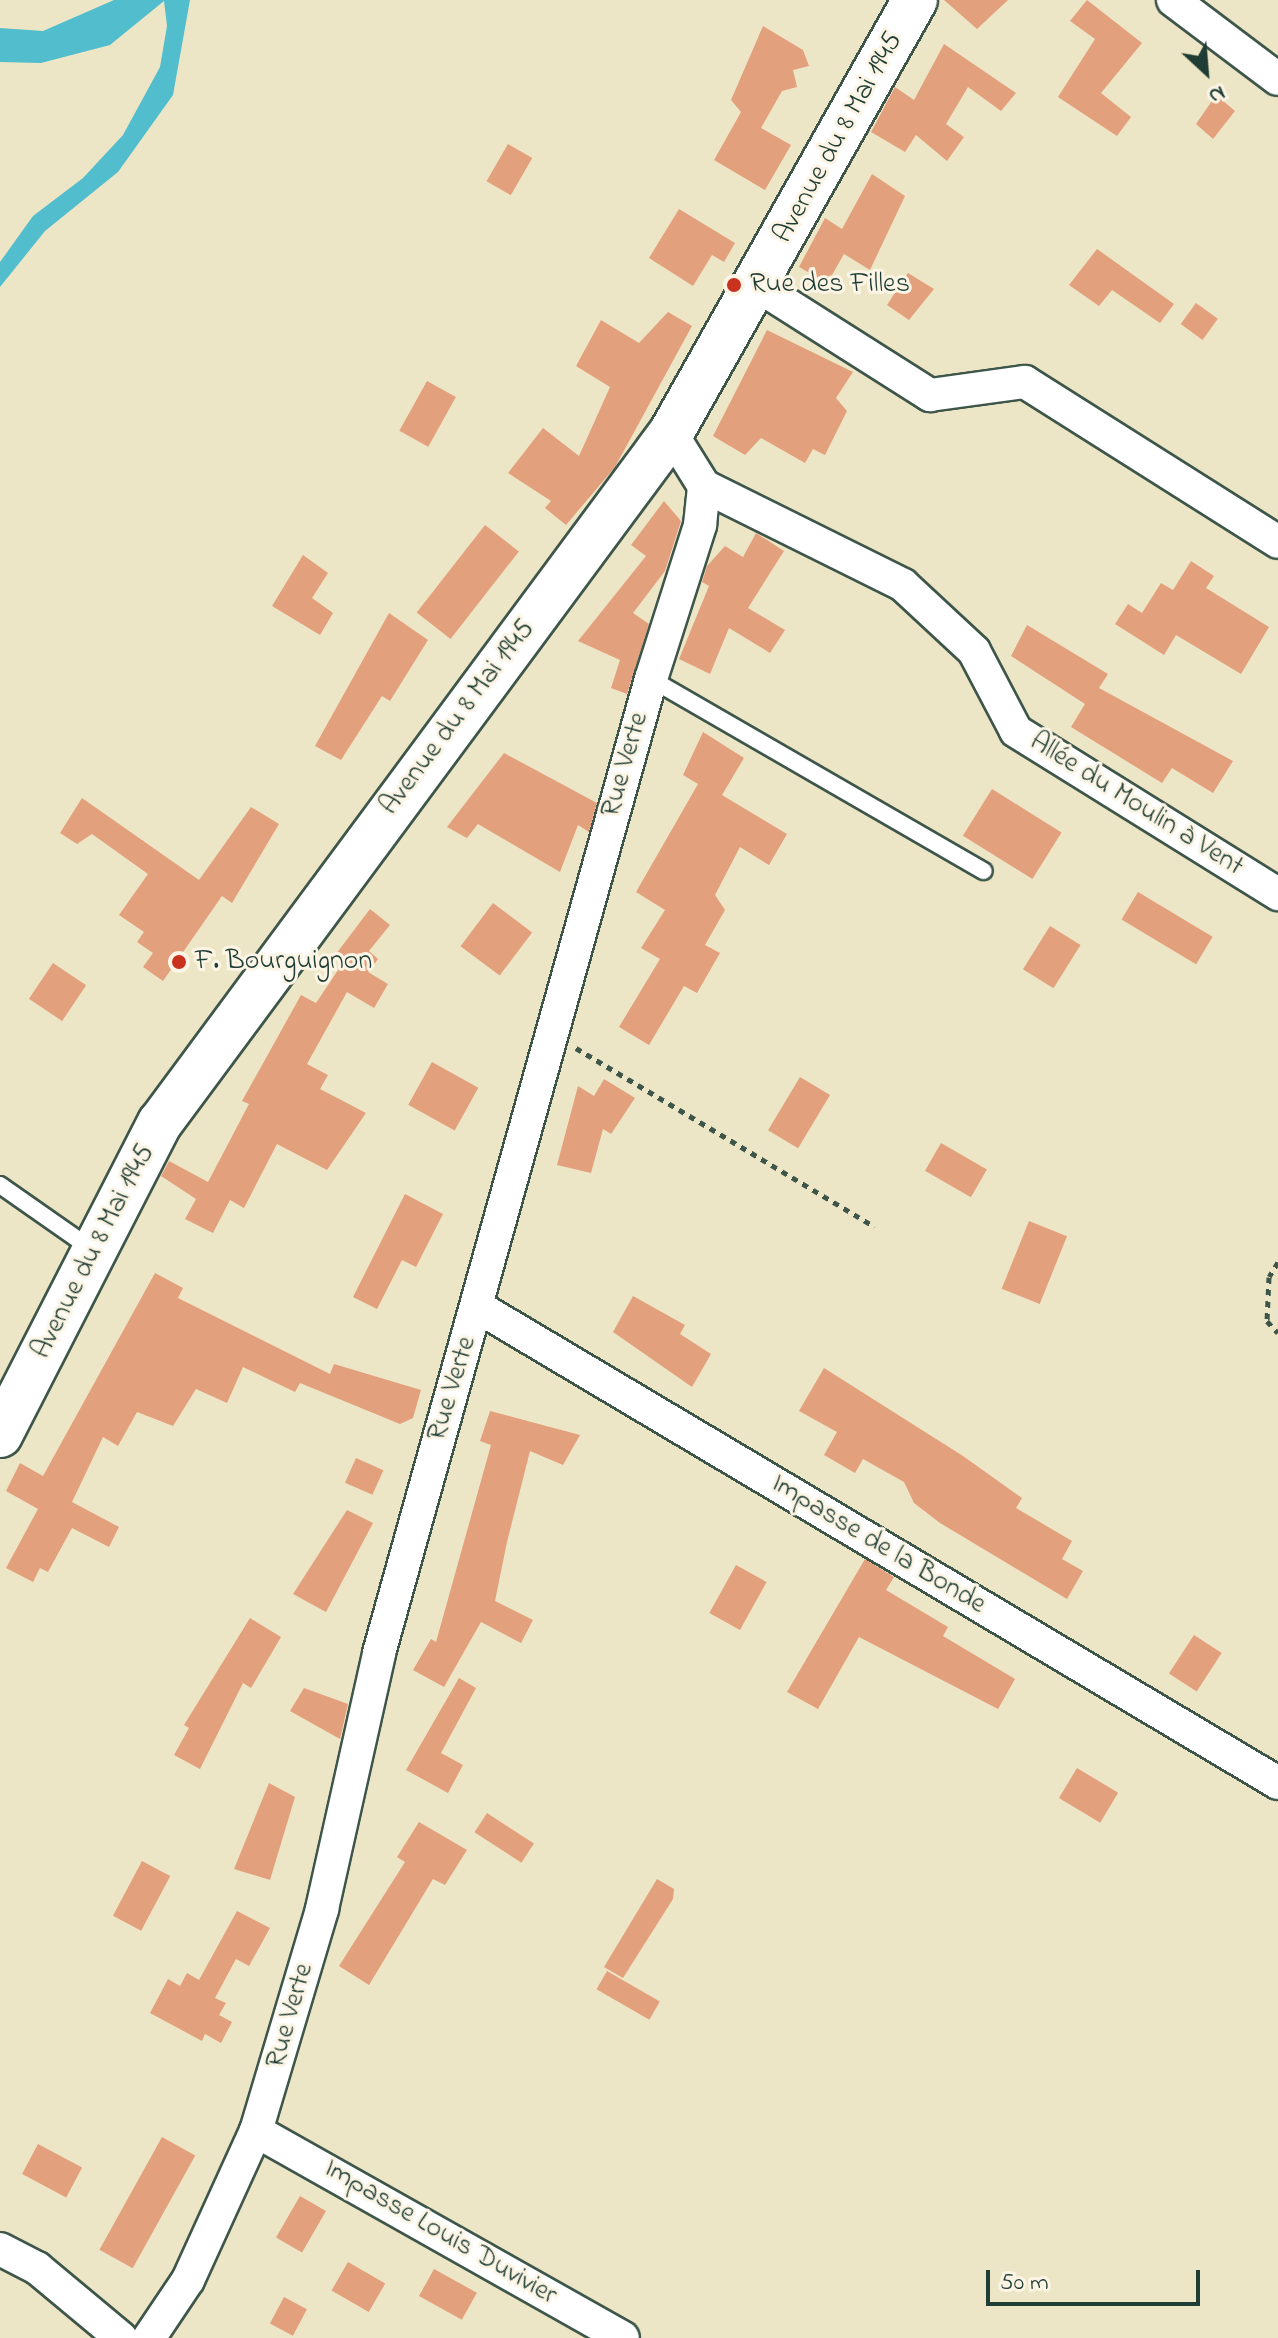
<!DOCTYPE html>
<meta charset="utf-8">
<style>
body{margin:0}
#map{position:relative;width:1278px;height:2338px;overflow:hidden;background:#ede6c6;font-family:"Indie Flower",sans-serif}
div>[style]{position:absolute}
.water>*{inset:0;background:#52bdcd}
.building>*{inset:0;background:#e3a07c;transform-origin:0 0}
.path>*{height:5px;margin-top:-2.5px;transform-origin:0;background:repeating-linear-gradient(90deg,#3e564a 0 6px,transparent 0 12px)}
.roads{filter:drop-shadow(2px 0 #3e564a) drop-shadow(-2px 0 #3e564a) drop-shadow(0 2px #3e564a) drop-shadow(0 -2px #3e564a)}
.lane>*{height:16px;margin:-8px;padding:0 8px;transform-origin:8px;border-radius:8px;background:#fff}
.street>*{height:32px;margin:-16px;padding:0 16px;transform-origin:16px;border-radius:16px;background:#fff}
.primary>*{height:44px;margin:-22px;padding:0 22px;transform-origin:22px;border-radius:22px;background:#fff}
.dots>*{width:22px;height:22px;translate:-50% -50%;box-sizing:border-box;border:4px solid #fcf5e5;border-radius:50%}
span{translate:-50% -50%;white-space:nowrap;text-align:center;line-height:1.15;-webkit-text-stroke:6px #fcf5e5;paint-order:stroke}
.street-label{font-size:28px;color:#1f3d34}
.poi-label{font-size:28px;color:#1f3d34}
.left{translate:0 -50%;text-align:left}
.north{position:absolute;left:1166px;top:32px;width:80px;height:80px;-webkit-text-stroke:6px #fcf5e5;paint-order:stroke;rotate:154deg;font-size:22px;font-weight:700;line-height:32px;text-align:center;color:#1f3d34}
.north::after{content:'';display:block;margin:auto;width:28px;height:36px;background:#1f3d34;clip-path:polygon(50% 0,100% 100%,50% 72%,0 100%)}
.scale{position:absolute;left:986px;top:2270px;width:214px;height:36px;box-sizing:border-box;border:4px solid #1f3d34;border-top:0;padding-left:10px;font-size:24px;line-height:28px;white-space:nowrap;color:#1f3d34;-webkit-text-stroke:6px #fcf5e5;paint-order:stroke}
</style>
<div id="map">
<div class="water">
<div style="clip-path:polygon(114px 0,190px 0,173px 95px,118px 172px,45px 231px,0 287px,0 262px,33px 216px,83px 178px,123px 135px,160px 67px,167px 26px,164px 1px,110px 45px,41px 63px,0 62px,0 28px,43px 31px)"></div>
</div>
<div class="building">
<div style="clip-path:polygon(944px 0,1008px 0,977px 29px)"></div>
<div style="clip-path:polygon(1087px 0,1142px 43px,1101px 93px,1131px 117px,1117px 136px,1058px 97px,1095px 39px,1070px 21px)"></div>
<div style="clip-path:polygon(763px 26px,803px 50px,809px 66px,793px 70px,797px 87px,782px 91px,761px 128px,791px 145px,765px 190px,714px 160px,741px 112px,731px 100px)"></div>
<div style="clip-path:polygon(944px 44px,1016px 93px,1001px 111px,968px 87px,946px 124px,964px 137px,947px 161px,916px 135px,905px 152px,871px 132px,895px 87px,914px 100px)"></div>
<div style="clip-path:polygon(1216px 95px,1235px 111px,1213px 139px,1196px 124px)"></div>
<div style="left:508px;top:144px;width:28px;height:43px;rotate:30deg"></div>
<div style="clip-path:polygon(872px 174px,905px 196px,870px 270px,844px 254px,832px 275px,820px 279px,799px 267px,825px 218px,842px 229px)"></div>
<div style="clip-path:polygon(679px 209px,735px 243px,724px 262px,712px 255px,693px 286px,649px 258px)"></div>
<div style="clip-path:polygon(1097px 249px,1174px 304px,1160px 323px,1112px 290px,1099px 306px,1069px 285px)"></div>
<div style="clip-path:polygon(908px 273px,934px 289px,909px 320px,887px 305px)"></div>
<div style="left:1196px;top:303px;width:27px;height:26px;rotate:36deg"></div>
<div style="clip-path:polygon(668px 312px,692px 326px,615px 467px,566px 525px,545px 508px,551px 501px,508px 473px,543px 428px,579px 456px,610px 387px,576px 366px,601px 320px,639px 343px)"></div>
<div style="clip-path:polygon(767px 330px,853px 372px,836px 398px,847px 411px,825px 455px,813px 449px,805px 463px,761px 438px,745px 455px,713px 436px)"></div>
<div style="left:427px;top:381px;width:33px;height:57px;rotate:29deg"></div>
<div style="clip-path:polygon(664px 501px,681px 521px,665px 571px,633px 613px,649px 624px,627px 694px,611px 688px,620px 660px,578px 641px,646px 556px,631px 545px)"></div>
<div style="left:485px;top:525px;width:43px;height:111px;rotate:38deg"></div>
<div style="clip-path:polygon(756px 533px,784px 551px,748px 608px,785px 630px,770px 653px,729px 628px,710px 674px,679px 659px,709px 586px,702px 582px,707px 566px,725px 546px,743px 557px)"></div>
<div style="clip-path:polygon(303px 555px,328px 573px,312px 598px,333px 613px,320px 635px,272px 606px)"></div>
<div style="clip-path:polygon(1191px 561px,1214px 576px,1206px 588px,1269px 627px,1241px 674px,1176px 635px,1164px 655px,1115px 624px,1128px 604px,1142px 613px,1161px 583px,1173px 590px)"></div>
<div style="clip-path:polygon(389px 613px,428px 640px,390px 701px,382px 696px,341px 760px,315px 746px)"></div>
<div style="clip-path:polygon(1027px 625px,1108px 674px,1099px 688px,1233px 761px,1213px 793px,1172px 768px,1162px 783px,1071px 727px,1085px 704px,1011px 656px)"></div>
<div style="clip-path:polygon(703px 732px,744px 758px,722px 795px,787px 834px,769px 865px,740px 847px,715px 895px,725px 910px,705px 945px,720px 953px,697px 993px,684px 986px,649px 1045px,619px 1027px,660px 959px,641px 948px,665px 910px,636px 892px,698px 784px,683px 775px)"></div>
<div style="clip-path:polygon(504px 753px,597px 803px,589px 832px,578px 825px,560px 872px,478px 824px,467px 838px,447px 827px)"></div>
<div style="left:992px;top:789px;width:82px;height:55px;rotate:32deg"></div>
<div style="clip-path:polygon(82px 798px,199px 880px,251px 807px,279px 824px,232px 903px,222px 896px,163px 981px,143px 967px,153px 953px,137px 942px,144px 932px,119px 915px,148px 874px,92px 834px,77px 844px,60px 833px)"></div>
<div style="left:1138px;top:892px;width:87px;height:32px;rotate:31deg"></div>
<div style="left:493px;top:903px;width:49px;height:54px;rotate:37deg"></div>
<div style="clip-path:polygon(370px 909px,390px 925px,369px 951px,378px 959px,368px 972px,388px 984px,374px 1008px,347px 992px,307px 1064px,328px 1075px,320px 1089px,366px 1113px,327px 1170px,277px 1144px,244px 1208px,230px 1200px,213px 1233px,185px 1219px,196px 1199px,161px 1176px,169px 1161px,208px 1182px,249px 1104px,242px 1101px,301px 995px,316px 1003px,344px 961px,336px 954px)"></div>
<div style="left:1050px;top:926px;width:36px;height:51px;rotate:32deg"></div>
<div style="left:53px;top:963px;width:40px;height:43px;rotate:34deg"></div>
<div style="left:432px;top:1062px;width:53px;height:49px;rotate:29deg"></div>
<div style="left:800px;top:1077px;width:35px;height:62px;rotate:31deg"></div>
<div style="clip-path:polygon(604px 1079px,635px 1098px,611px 1134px,603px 1129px,591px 1173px,557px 1165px,578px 1086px,594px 1096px)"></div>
<div style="left:941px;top:1143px;width:53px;height:32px;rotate:30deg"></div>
<div style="clip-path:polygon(405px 1194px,443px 1214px,416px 1267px,402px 1260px,377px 1309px,353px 1297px)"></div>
<div style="left:1029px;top:1221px;width:41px;height:73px;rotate:22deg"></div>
<div style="clip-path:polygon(155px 1273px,183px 1288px,178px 1298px,330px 1374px,334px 1364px,421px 1390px,413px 1418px,400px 1424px,300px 1383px,295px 1392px,243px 1367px,227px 1403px,196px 1389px,173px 1426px,137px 1412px,118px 1446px,103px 1437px,72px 1502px,119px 1527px,109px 1547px,72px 1528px,48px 1572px,40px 1568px,33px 1582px,6px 1568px,38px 1509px,6px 1491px,20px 1463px,43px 1476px)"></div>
<div style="clip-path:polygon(633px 1296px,685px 1325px,680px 1334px,711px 1354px,692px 1387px,613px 1332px)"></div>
<div style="clip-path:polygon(824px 1368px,963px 1456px,1022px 1498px,1016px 1508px,1072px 1541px,1062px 1559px,1083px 1571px,1067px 1599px,940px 1523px,914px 1503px,904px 1482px,863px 1459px,855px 1473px,824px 1455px,837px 1432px,799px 1411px)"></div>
<div style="clip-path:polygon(490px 1411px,580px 1435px,563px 1465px,530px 1451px,507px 1542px,495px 1601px,533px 1620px,521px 1643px,481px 1622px,444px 1687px,413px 1670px,431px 1639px,436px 1642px,491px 1445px,480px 1441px)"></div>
<div style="left:356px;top:1458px;width:30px;height:27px;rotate:24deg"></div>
<div style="clip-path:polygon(347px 1510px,373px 1523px,326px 1612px,293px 1594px)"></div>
<div style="clip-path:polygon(865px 1559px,894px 1577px,886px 1590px,948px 1627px,943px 1636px,1015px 1679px,998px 1709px,859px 1637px,818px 1709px,787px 1692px)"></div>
<div style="left:736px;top:1565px;width:35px;height:55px;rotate:29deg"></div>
<div style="clip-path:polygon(250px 1618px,281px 1637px,251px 1688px,243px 1683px,200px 1769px,174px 1755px,189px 1728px,184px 1725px)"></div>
<div style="left:1194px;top:1635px;width:33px;height:46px;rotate:33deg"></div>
<div style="clip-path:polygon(459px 1678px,476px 1688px,441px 1753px,463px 1765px,448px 1793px,406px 1770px)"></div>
<div style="clip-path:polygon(304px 1688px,348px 1704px,340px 1739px,290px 1711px)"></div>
<div style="left:1077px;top:1768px;width:48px;height:35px;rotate:31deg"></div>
<div style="clip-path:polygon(269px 1783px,295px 1797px,270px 1880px,234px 1869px)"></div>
<div style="left:487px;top:1813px;width:56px;height:23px;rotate:33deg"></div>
<div style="clip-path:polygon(419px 1822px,467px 1850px,445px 1885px,433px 1879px,369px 1985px,339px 1966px,405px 1862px,397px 1857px)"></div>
<div style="left:142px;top:1861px;width:32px;height:62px;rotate:28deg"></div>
<div style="clip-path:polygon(657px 1879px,674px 1889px,673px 1899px,623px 1978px,604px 1967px)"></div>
<div style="clip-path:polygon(237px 1911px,270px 1928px,249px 1966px,236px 1959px,215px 1998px,226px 2003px,219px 2015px,232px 2022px,221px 2043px,205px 2034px,202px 2041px,150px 2013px,168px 1979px,180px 1986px,187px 1973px,199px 1980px)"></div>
<div style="left:607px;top:1971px;width:61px;height:21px;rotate:30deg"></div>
<div style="left:162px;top:2137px;width:38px;height:129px;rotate:29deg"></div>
<div style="left:38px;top:2144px;width:50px;height:34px;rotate:28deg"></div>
<div style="left:300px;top:2196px;width:30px;height:48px;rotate:30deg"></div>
<div style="left:348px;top:2262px;width:43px;height:33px;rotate:30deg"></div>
<div style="left:434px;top:2269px;width:49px;height:31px;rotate:29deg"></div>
<div style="left:284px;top:2297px;width:26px;height:30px;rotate:28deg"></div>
</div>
<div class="path">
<div style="left:576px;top:1048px;width:348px;rotate:30.9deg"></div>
<div style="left:1278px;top:1262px;width:17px;rotate:121deg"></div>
<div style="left:1269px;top:1277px;width:44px;rotate:92.6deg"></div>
<div style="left:1267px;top:1321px;width:16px;rotate:47deg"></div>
</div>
<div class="roads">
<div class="lane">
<div style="left:651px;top:679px;width:384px;rotate:30deg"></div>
<div style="left:0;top:1185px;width:113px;rotate:35deg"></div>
</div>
<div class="street">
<div style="left:1173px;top:0;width:131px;rotate:37deg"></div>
<div style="left:758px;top:286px;width:204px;rotate:32.4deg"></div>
<div style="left:930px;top:395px;width:96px;rotate:-7.8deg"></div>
<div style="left:1025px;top:382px;width:299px;rotate:32.3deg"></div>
<div style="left:704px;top:486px;width:222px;rotate:26.4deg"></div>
<div style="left:903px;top:585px;width:97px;rotate:42.9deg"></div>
<div style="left:974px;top:651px;width:90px;rotate:62.3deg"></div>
<div style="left:1016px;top:731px;width:309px;rotate:31.9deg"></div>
<div style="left:478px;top:1307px;width:931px;rotate:30.75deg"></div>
<div style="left:256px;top:2131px;width:421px;rotate:29.4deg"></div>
<div style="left:0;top:2249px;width:42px;rotate:27.2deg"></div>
<div style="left:37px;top:2268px;width:109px;rotate:39.8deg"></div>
<div style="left:149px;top:2338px;width:70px;rotate:-56.1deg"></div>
<div style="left:188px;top:2280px;width:164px;rotate:-65.5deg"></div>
<div style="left:256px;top:2131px;width:232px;rotate:-73.4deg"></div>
<div style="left:322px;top:1909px;width:262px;rotate:-77.4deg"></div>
<div style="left:379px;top:1653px;width:1011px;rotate:-74.4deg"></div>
<div style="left:651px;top:679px;width:162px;rotate:-72.3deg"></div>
<div style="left:700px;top:525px;width:39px;rotate:-84deg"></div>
<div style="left:704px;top:486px;width:62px;rotate:-121.9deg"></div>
</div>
<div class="primary">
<div style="left:0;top:1435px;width:351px;rotate:-62.9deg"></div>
<div style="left:160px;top:1123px;width:859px;rotate:-53.48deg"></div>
<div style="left:671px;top:433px;width:497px;rotate:-60.6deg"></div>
</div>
</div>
<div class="dots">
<div style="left:734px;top:285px;background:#c8321e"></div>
<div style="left:179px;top:962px;background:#c8321e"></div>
</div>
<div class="street-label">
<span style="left:839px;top:138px;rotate:-61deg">Avenue du 8 Mai 1945</span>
<span style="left:458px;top:718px;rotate:-53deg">Avenue du 8 Mai 1945</span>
<span style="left:626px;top:765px;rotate:-74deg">Rue Verte</span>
<span style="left:1136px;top:805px;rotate:32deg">Allée du Moulin à Vent</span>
<span style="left:94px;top:1252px;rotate:-63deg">Avenue du 8 Mai 1945</span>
<span style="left:453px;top:1389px;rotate:-73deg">Rue Verte</span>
<span style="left:878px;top:1545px;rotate:31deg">Impasse de la Bonde</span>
<span style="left:291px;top:2016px;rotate:-74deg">Rue Verte</span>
<span style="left:440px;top:2233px;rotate:30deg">Impasse Louis Duvivier</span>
</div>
<div class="poi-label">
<span class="left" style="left:750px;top:285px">Rue des Filles</span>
<span class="left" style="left:195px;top:962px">F. Bourguignon</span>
</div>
<div class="north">N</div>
<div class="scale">50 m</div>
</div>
